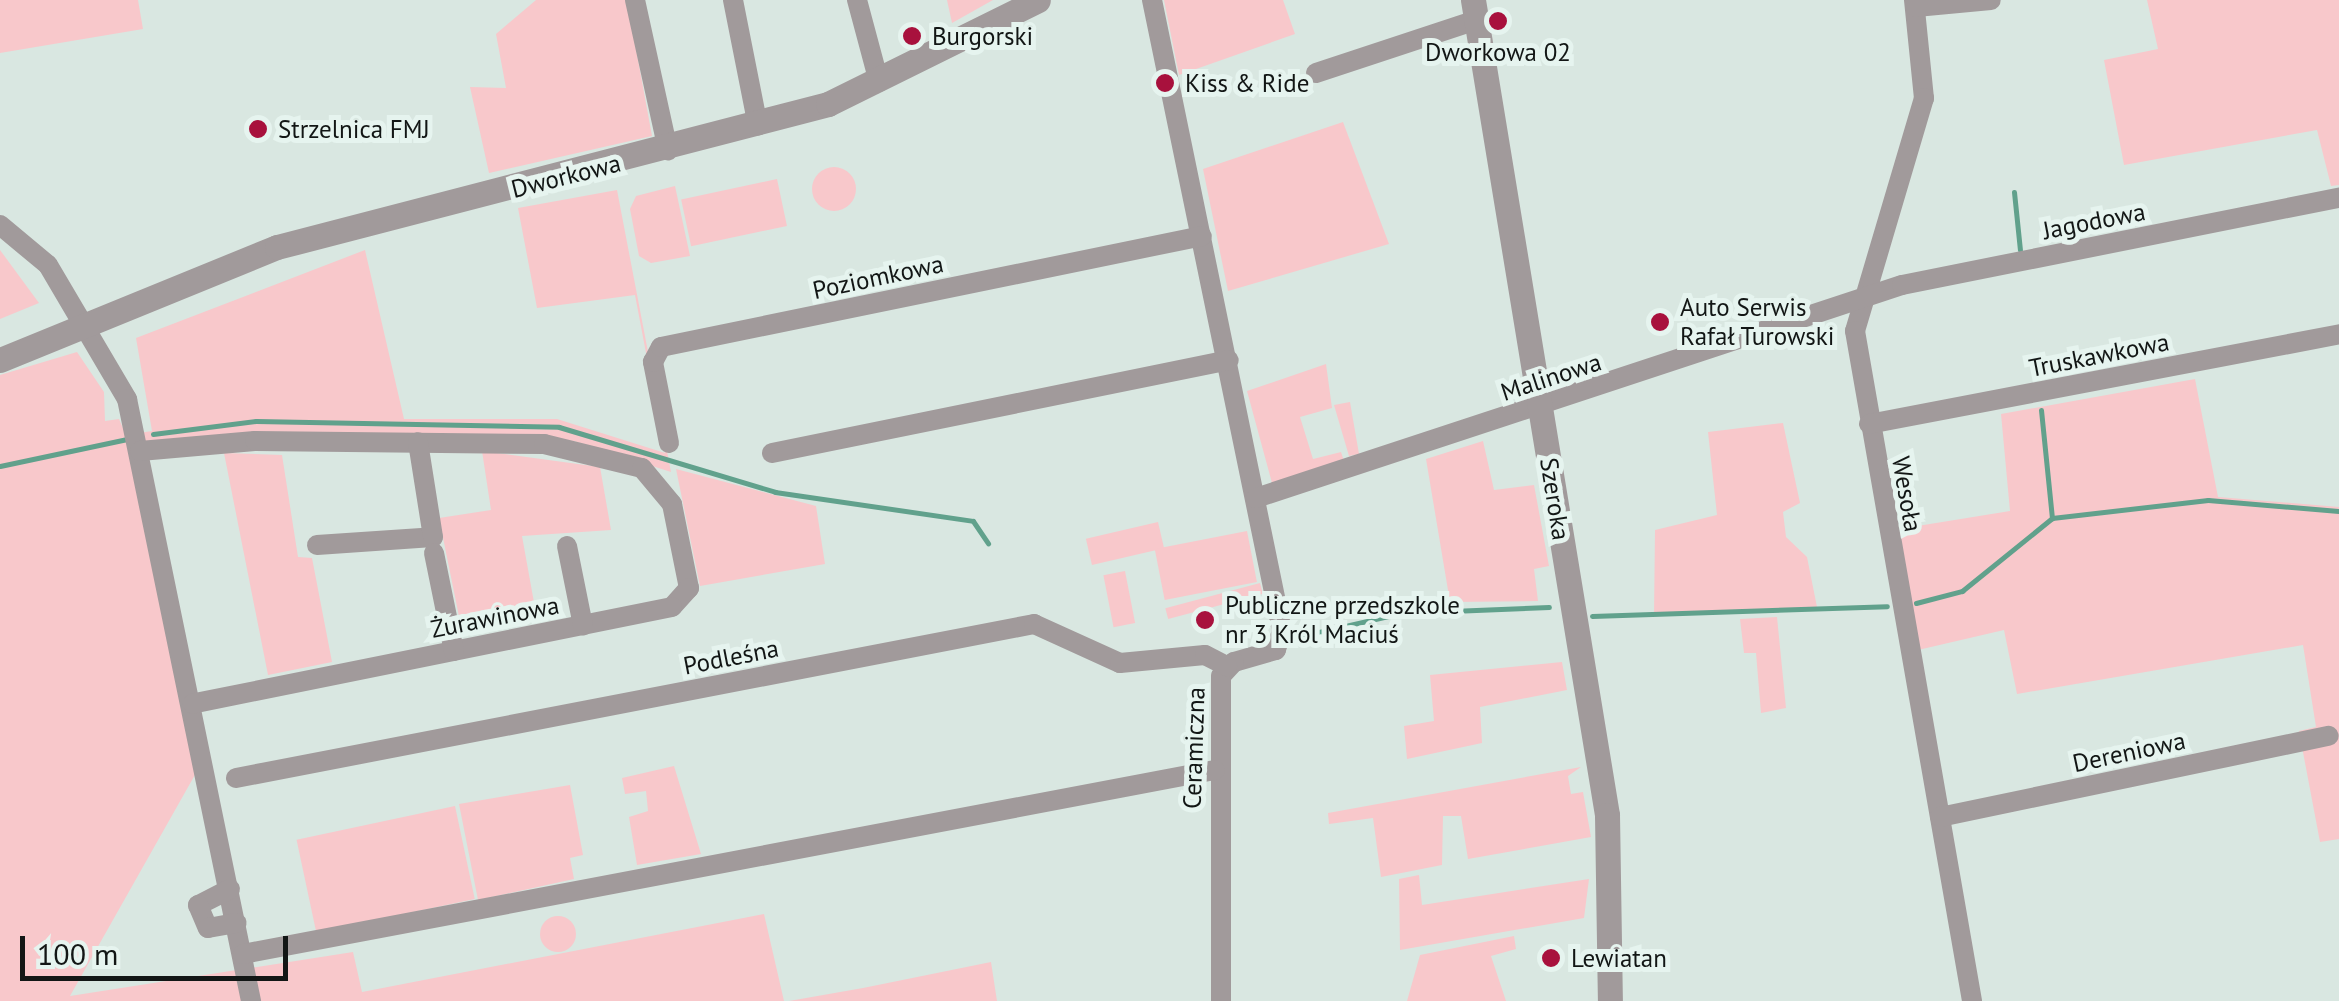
<!DOCTYPE html>
<meta charset="utf-8">
<style>
body{margin:0}
#map{position:relative;width:2339px;height:1001px;overflow:hidden;background:#d9e7e1;font-family:"PT Sans",sans-serif}
div>[style]{position:absolute}
.green>*{inset:0;background:#f8c8cb;transform-origin:0 0}
.round{border-radius:50%}
.stream>*{height:5px;margin:-2.5px;padding:0 2.5px;transform-origin:2.5px;border-radius:2.5px;background:#61a18c}
.minor>*{height:20px;margin:-10px;padding:0 10px;transform-origin:10px;border-radius:10px;background:#a19a9b}
.tertiary>*{height:25px;margin:-12.5px;padding:0 12.5px;transform-origin:12.5px;border-radius:12.5px;background:#a19a9b}
.dots>*{width:28px;height:28px;translate:-50% -50%;box-sizing:border-box;border:5px solid #e6f4ef;border-radius:50%}
span{translate:-50% -50%;white-space:nowrap;text-align:center;line-height:1.15;-webkit-text-stroke:10px #e6f4ef;paint-order:stroke}
.poi-label{font-size:25px;color:#121615}
.left{translate:0 -50%;text-align:left}
.street-label{font-size:25px;color:#121615}
.scale{position:absolute;left:20px;top:936px;width:268px;height:45px;box-sizing:border-box;border:5px solid #121615;border-top:0;padding-left:12px;font-size:30px;line-height:35px;white-space:nowrap;color:#121615;-webkit-text-stroke:8px #e6f4ef;paint-order:stroke}
</style>
<div id="map">
<div class="green">
<div style="clip-path:polygon(0 0,138px 0,143px 29px,0 53px)"></div>
<div style="clip-path:polygon(536px 0,627px 0,652px 136px,489px 173px,470px 87px,506px 88px,496px 34px)"></div>
<div style="clip-path:polygon(947px 0,993px 0,952px 23px)"></div>
<div style="clip-path:polygon(1164px 0,1283px 0,1295px 34px,1179px 75px)"></div>
<div style="clip-path:polygon(2147px 0,2339px 0,2339px 185px,2331px 186px,2317px 130px,2124px 165px,2104px 60px,2158px 49px)"></div>
<div style="clip-path:polygon(1343px 122px,1389px 244px,1228px 291px,1203px 169px)"></div>
<div class="round" style="left:812px;top:167px;width:44px;height:44px"></div>
<div style="left:777px;top:179px;width:48px;height:98px;rotate:78deg"></div>
<div style="clip-path:polygon(675px 186px,690px 256px,651px 263px,639px 256px,630px 209px,636px 196px)"></div>
<div style="clip-path:polygon(617px 190px,671px 472px,574px 441px,447px 435px,139px 460px,196px 773px,70px 996px,353px 952px,362px 992px,764px 914px,784px 1001px,0 1001px,0 375px,77px 352px,104px 392px,105px 421px,119px 419px,126px 435px,152px 431px,136px 338px,365px 250px,404px 419px,557px 419px,665px 453px,635px 295px,537px 308px,518px 208px)"></div>
<div style="clip-path:polygon(0 250px,39px 303px,0 319px)"></div>
<div style="clip-path:polygon(1326px 364px,1332px 408px,1300px 417px,1313px 459px,1341px 452px,1344px 461px,1272px 483px,1247px 391px)"></div>
<div style="clip-path:polygon(2195px 379px,2218px 497px,2339px 507px,2339px 839px,2320px 842px,2299px 731px,2316px 727px,2303px 645px,2017px 694px,2004px 630px,1918px 650px,1899px 529px,2010px 511px,2001px 414px)"></div>
<div style="clip-path:polygon(1350px 402px,1359px 454px,1349px 456px,1334px 405px)"></div>
<div style="clip-path:polygon(1783px 423px,1800px 503px,1783px 512px,1786px 537px,1807px 557px,1817px 607px,1654px 615px,1655px 530px,1717px 515px,1708px 432px)"></div>
<div style="clip-path:polygon(1483px 441px,1494px 490px,1534px 485px,1549px 566px,1534px 569px,1538px 601px,1450px 602px,1426px 459px)"></div>
<div style="clip-path:polygon(482px 451px,600px 467px,611px 530px,522px 536px,537px 619px,463px 636px,439px 518px,491px 510px)"></div>
<div style="clip-path:polygon(224px 453px,282px 455px,298px 557px,312px 558px,332px 662px,268px 675px)"></div>
<div style="clip-path:polygon(676px 469px,816px 506px,825px 564px,700px 586px)"></div>
<div style="left:1158px;top:522px;width:27px;height:74px;rotate:77deg"></div>
<div style="left:1247px;top:531px;width:52px;height:94px;rotate:79deg"></div>
<div style="left:1125px;top:571px;width:53px;height:22px;rotate:79deg"></div>
<div style="left:1260px;top:583px;width:11px;height:98px;rotate:75deg"></div>
<div style="clip-path:polygon(1777px 617px,1786px 708px,1761px 713px,1756px 653px,1744px 653px,1740px 619px)"></div>
<div style="clip-path:polygon(1562px 662px,1567px 690px,1480px 707px,1482px 743px,1407px 759px,1404px 726px,1434px 721px,1430px 675px)"></div>
<div style="clip-path:polygon(674px 766px,701px 854px,637px 865px,629px 817px,648px 811px,646px 791px,625px 794px,622px 778px)"></div>
<div style="clip-path:polygon(1581px 767px,1568px 776px,1571px 794px,1583px 792px,1591px 837px,1468px 859px,1461px 816px,1443px 816px,1442px 865px,1381px 877px,1373px 818px,1329px 824px,1328px 813px)"></div>
<div style="clip-path:polygon(570px 785px,583px 855px,570px 858px,574px 879px,478px 900px,459px 804px)"></div>
<div style="left:455px;top:806px;width:95px;height:162px;rotate:78deg"></div>
<div style="clip-path:polygon(1419px 875px,1422px 905px,1589px 879px,1584px 918px,1400px 950px,1399px 879px)"></div>
<div class="round" style="left:540px;top:916px;width:36px;height:36px"></div>
<div style="clip-path:polygon(1514px 936px,1516px 949px,1491px 956px,1506px 1001px,1407px 1001px,1420px 955px)"></div>
<div style="clip-path:polygon(991px 962px,997px 1001px,789px 1001px,863px 988px)"></div>
</div>
<div class="stream">
<div style="left:2014px;top:192px;width:58px;rotate:84.1deg"></div>
<div style="left:2041px;top:410px;width:109px;rotate:84.2deg"></div>
<div style="left:153px;top:434px;width:104px;rotate:-7.2deg"></div>
<div style="left:256px;top:421px;width:303px;rotate:1.1deg"></div>
<div style="left:559px;top:427px;width:226px;rotate:16.7deg"></div>
<div style="left:775px;top:492px;width:200px;rotate:8.3deg"></div>
<div style="left:973px;top:521px;width:27px;rotate:56deg"></div>
<div style="left:0;top:466px;width:130px;rotate:-12deg"></div>
<div style="left:1916px;top:603px;width:48px;rotate:-14.6deg"></div>
<div style="left:1962px;top:591px;width:116px;rotate:-39deg"></div>
<div style="left:2052px;top:518px;width:157px;rotate:-6.6deg"></div>
<div style="left:2208px;top:500px;width:131px;rotate:4.8deg"></div>
<div style="left:1592px;top:616px;width:295px;rotate:-1.9deg"></div>
<div style="left:1297px;top:637px;width:108px;rotate:-12.9deg"></div>
<div style="left:1402px;top:613px;width:147px;rotate:-2.3deg"></div>
</div>
<div class="minor">
<div style="left:635px;top:0;width:154px;rotate:77.6deg"></div>
<div style="left:733px;top:0;width:128px;rotate:78.8deg"></div>
<div style="left:857px;top:0;width:85px;rotate:75deg"></div>
<div style="left:1152px;top:0;width:644px;rotate:78.36deg"></div>
<div style="left:1282px;top:631px;width:20px;rotate:108deg"></div>
<div style="left:1276px;top:650px;width:44px;rotate:164.1deg"></div>
<div style="left:1234px;top:662px;width:19px;rotate:133deg"></div>
<div style="left:1221px;top:676px;width:325px;rotate:90deg"></div>
<div style="left:1914px;top:0;width:99px;rotate:84.2deg"></div>
<div style="left:1924px;top:98px;width:243px;rotate:106.5deg"></div>
<div style="left:1855px;top:331px;width:680px;rotate:80.09deg"></div>
<div style="left:1916px;top:7px;width:75px;rotate:-5.3deg"></div>
<div style="left:1316px;top:73px;width:169px;rotate:-18.3deg"></div>
<div style="left:0;top:225px;width:62px;rotate:39.8deg"></div>
<div style="left:48px;top:265px;width:156px;rotate:59.5deg"></div>
<div style="left:127px;top:399px;width:615px;rotate:78.36deg"></div>
<div style="left:1869px;top:424px;width:479px;rotate:-10.8deg"></div>
<div style="left:669px;top:443px;width:83px;rotate:-101.2deg"></div>
<div style="left:653px;top:362px;width:17px;rotate:-62deg"></div>
<div style="left:661px;top:347px;width:552px;rotate:-11.59deg"></div>
<div style="left:140px;top:451px;width:115px;rotate:-5deg"></div>
<div style="left:255px;top:441px;width:289px;rotate:0.6deg"></div>
<div style="left:544px;top:444px;width:101px;rotate:13.8deg"></div>
<div style="left:642px;top:468px;width:47px;rotate:50.2deg"></div>
<div style="left:672px;top:504px;width:86px;rotate:78.6deg"></div>
<div style="left:689px;top:588px;width:25px;rotate:132deg"></div>
<div style="left:672px;top:607px;width:489px;rotate:168.6deg"></div>
<div style="left:772px;top:453px;width:466px;rotate:-11.5deg"></div>
<div style="left:1256px;top:498px;width:680px;rotate:-18.25deg"></div>
<div style="left:1902px;top:285px;width:446px;rotate:-11.3deg"></div>
<div style="left:317px;top:545px;width:116px;rotate:-3.9deg"></div>
<div style="left:433px;top:537px;width:96px;rotate:-99deg"></div>
<div style="left:567px;top:546px;width:81px;rotate:78.6deg"></div>
<div style="left:434px;top:553px;width:100px;rotate:78.5deg"></div>
<div style="left:236px;top:778px;width:813px;rotate:-10.92deg"></div>
<div style="left:1034px;top:624px;width:94px;rotate:24.4deg"></div>
<div style="left:1120px;top:663px;width:85px;rotate:-5.4deg"></div>
<div style="left:1205px;top:655px;width:25px;rotate:27deg"></div>
<div style="left:1940px;top:817px;width:397px;rotate:-11.8deg"></div>
<div style="left:230px;top:889px;width:36px;rotate:153deg"></div>
<div style="left:198px;top:905px;width:25px;rotate:67deg"></div>
<div style="left:208px;top:928px;width:29px;rotate:-10deg"></div>
<div style="left:243px;top:954px;width:989px;rotate:-10.72deg"></div>
</div>
<div class="tertiary">
<div style="left:1473px;top:0;width:826px;rotate:80.66deg"></div>
<div style="left:1607px;top:815px;width:186px;rotate:89.1deg"></div>
<div style="left:0;top:360px;width:299px;rotate:-22.2deg"></div>
<div style="left:277px;top:247px;width:569px;rotate:-14.55deg"></div>
<div style="left:828px;top:104px;width:234px;rotate:-26.3deg"></div>
</div>
<div class="dots">
<div style="left:1498px;top:21px;background:#a8113d"></div>
<div style="left:912px;top:36px;background:#a8113d"></div>
<div style="left:1165px;top:83px;background:#a8113d"></div>
<div style="left:258px;top:129px;background:#a8113d"></div>
<div style="left:1660px;top:322px;background:#a8113d"></div>
<div style="left:1205px;top:620px;background:#a8113d"></div>
<div style="left:1551px;top:958px;background:#a8113d"></div>
</div>
<div class="poi-label">
<span class="left" style="left:932px;top:36px">Burgorski</span>
<span style="left:1498px;top:52px">Dworkowa 02</span>
<span class="left" style="left:1185px;top:83px">Kiss &amp; Ride</span>
<span class="left" style="left:278px;top:129px">Strzelnica FMJ</span>
<span class="left" style="left:1680px;top:322px">Auto Serwis<br>Rafał Turowski</span>
<span class="left" style="left:1225px;top:620px">Publiczne przedszkole<br>nr 3 Król Maciuś</span>
<span class="left" style="left:1571px;top:958px">Lewiatan</span>
</div>
<div class="street-label">
<span style="left:566px;top:176px;rotate:-14deg">Dworkowa</span>
<span style="left:2094px;top:221px;rotate:-11deg">Jagodowa</span>
<span style="left:878px;top:277px;rotate:-12deg">Poziomkowa</span>
<span style="left:2099px;top:355px;rotate:-11deg">Truskawkowa</span>
<span style="left:1551px;top:377px;rotate:-18deg">Malinowa</span>
<span style="left:1907px;top:494px;rotate:80deg">Wesoła</span>
<span style="left:1555px;top:499px;rotate:81deg">Szeroka</span>
<span style="left:495px;top:617px;rotate:-11deg">Żurawinowa</span>
<span style="left:731px;top:657px;rotate:-11deg">Podleśna</span>
<span style="left:1194px;top:748px;rotate:-88deg">Ceramiczna</span>
<span style="left:2129px;top:752px;rotate:-12deg">Dereniowa</span>
</div>
<div class="scale">100 m</div>
</div>
